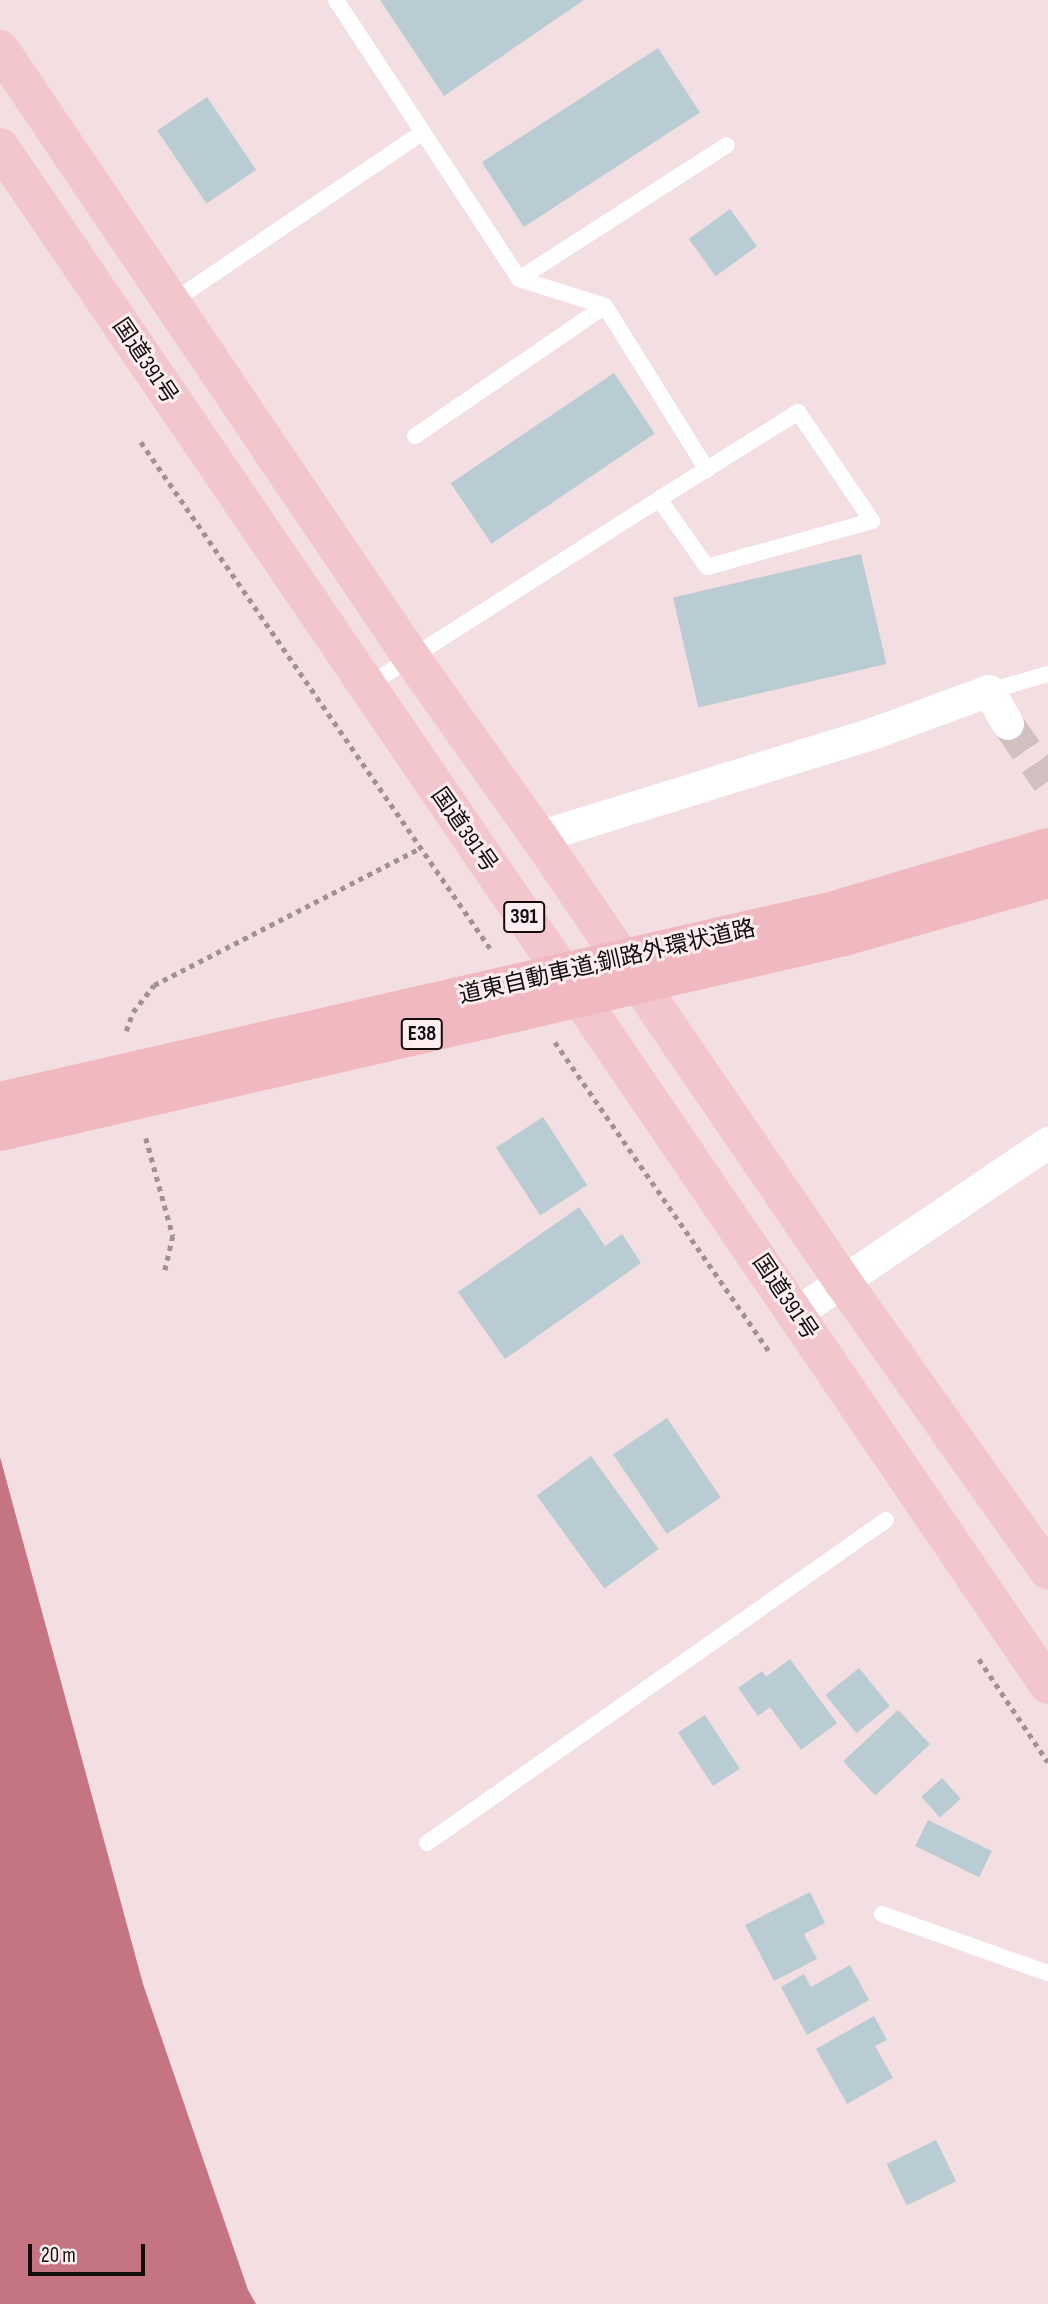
<!DOCTYPE html>
<meta charset="utf-8">
<style>
body{margin:0}
#map{position:relative;width:1048px;height:2304px;overflow:hidden;background:#f3dfe1;font-family:"Sofia Sans Condensed","Noto Sans JP",sans-serif}
div>[style]{position:absolute}
.water>*{inset:0;background:#c57581}
.building>*{inset:0;background:#b9cbd3;transform-origin:0 0}
.minor-tunnel>*{height:32px;margin-top:-16px;transform-origin:0;background:repeating-linear-gradient(90deg,#d1c0c1 0 32px,transparent 0 48px)}
.path>*{height:4.5px;margin-top:-2.25px;transform-origin:0;background:repeating-linear-gradient(90deg,#a09192 0 5px,transparent 0 10px)}
.service>*{height:16px;margin:-8px;padding:0 8px;transform-origin:8px;border-radius:8px;background:#fff}
.minor>*{height:32px;margin:-16px;padding:0 16px;transform-origin:16px;border-radius:16px;background:#fff}
.trunk>*{height:38px;margin:-19px;padding:0 19px;transform-origin:19px;border-radius:19px;background:#f3c6cc}
.motorway>*{height:38px;margin:-19px;padding:0 19px;transform-origin:19px;border-radius:19px;background:#f0b8bf}
span{translate:-50% -50%;white-space:nowrap;text-align:center;line-height:1.15;-webkit-text-stroke:6px #fdedef;paint-order:stroke}
.shield-label span{padding:2px 5px;background:#fdedef;border:2px solid;border-radius:5px;-webkit-text-stroke-width:0}
.shield-label{font-size:21px;color:#130d0d;font-weight:700}
.street-label{font-size:23px;color:#130d0d}
.scale{position:absolute;left:28px;top:2244px;width:117px;height:32px;box-sizing:border-box;border:4px solid #130d0d;border-top:0;padding-left:9px;font-size:21px;line-height:24px;white-space:nowrap;color:#130d0d;-webkit-text-stroke:5px #fdedef;paint-order:stroke}
</style>
<div id="map">
<div class="water">
<div style="clip-path:polygon(0 1457px,143px 1984px,248px 2290px,256px 2304px,0 2304px)"></div>
</div>
<div class="building">
<div style="clip-path:polygon(380px 0,584px 0,444px 96px)"></div>
<div style="left:658px;top:48px;width:77px;height:210px;rotate:57deg"></div>
<div style="left:207px;top:97px;width:88px;height:60px;rotate:56deg"></div>
<div style="left:730px;top:209px;width:46px;height:51px;rotate:54deg"></div>
<div style="left:614px;top:373px;width:73px;height:197px;rotate:56deg"></div>
<div style="left:861px;top:554px;width:113px;height:193px;rotate:77deg"></div>
<div style="left:543px;top:1117px;width:81px;height:56px;rotate:57deg"></div>
<div style="clip-path:polygon(579px 1207px,605px 1246px,622px 1234px,641px 1263px,505px 1359px,458px 1292px)"></div>
<div style="left:667px;top:1418px;width:96px;height:65px;rotate:56deg"></div>
<div style="left:591px;top:1456px;width:115px;height:67px;rotate:54deg"></div>
<div style="clip-path:polygon(790px 1659px,837px 1723px,801px 1750px,770px 1707px,758px 1716px,738px 1688px,762px 1671px,766px 1677px)"></div>
<div style="left:859px;top:1668px;width:49px;height:43px;rotate:51deg"></div>
<div style="left:898px;top:1710px;width:47px;height:75px;rotate:47deg"></div>
<div style="left:705px;top:1715px;width:64px;height:32px;rotate:57deg"></div>
<div style="left:942px;top:1778px;width:28px;height:28px;rotate:48deg"></div>
<div style="left:928px;top:1820px;width:71px;height:29px;rotate:26deg"></div>
<div style="clip-path:polygon(810px 1892px,825px 1923px,804px 1934px,817px 1959px,774px 1981px,745px 1925px)"></div>
<div style="clip-path:polygon(850px 1965px,869px 2000px,807px 2035px,781px 1987px,804px 1974px,811px 1987px)"></div>
<div style="clip-path:polygon(874px 2016px,887px 2040px,875px 2046px,893px 2078px,847px 2104px,816px 2049px)"></div>
<div style="left:936px;top:2140px;width:46px;height:55px;rotate:64deg"></div>
</div>
<div class="minor-tunnel">
<div style="left:1008px;top:724px;width:70px;rotate:55.4deg"></div>
</div>
<div class="path">
<div style="left:141px;top:442px;width:615px;rotate:55.41deg"></div>
<div style="left:126px;top:1031px;width:20px;rotate:-70deg"></div>
<div style="left:133px;top:1012px;width:34px;rotate:-52deg"></div>
<div style="left:154px;top:985px;width:300px;rotate:-27.2deg"></div>
<div style="left:555px;top:1042px;width:376px;rotate:55.3deg"></div>
<div style="left:146px;top:1138px;width:102px;rotate:74.6deg"></div>
<div style="left:173px;top:1236px;width:37px;rotate:103deg"></div>
<div style="left:979px;top:1659px;width:124px;rotate:56.2deg"></div>
</div>
<div class="service">
<div style="left:336px;top:0;width:334px;rotate:56.7deg"></div>
<div style="left:519px;top:279px;width:90px;rotate:17.4deg"></div>
<div style="left:605px;top:306px;width:193px;rotate:58.1deg"></div>
<div style="left:519px;top:279px;width:247px;rotate:-32.8deg"></div>
<div style="left:172px;top:302px;width:303px;rotate:-34.1deg"></div>
<div style="left:415px;top:436px;width:230px;rotate:-34.4deg"></div>
<div style="left:367px;top:686px;width:347px;rotate:-32.6deg"></div>
<div style="left:659px;top:499px;width:164px;rotate:-32deg"></div>
<div style="left:798px;top:412px;width:132px;rotate:55.8deg"></div>
<div style="left:872px;top:521px;width:171px;rotate:164.4deg"></div>
<div style="left:707px;top:567px;width:83px;rotate:-125.2deg"></div>
<div style="left:989px;top:691px;width:61px;rotate:-16.1deg"></div>
<div style="left:427px;top:1843px;width:561px;rotate:-35.13deg"></div>
<div style="left:882px;top:1914px;width:176px;rotate:19.6deg"></div>
</div>
<div class="minor">
<div style="left:539px;top:837px;width:352px;rotate:-17.2deg"></div>
<div style="left:875px;top:733px;width:121px;rotate:-20.2deg"></div>
<div style="left:989px;top:691px;width:38px;rotate:60deg"></div>
<div style="left:797px;top:1313px;width:303px;rotate:-34.1deg"></div>
</div>
<div class="trunk">
<div style="left:0;top:49px;width:734px;rotate:55.94deg"></div>
<div style="left:411px;top:657px;width:221px;rotate:54.6deg"></div>
<div style="left:539px;top:837px;width:539px;rotate:55.66deg"></div>
<div style="left:843px;top:1282px;width:354px;rotate:54.6deg"></div>
<div style="left:0;top:147px;width:1861px;rotate:55.73deg"></div>
</div>
<div class="motorway">
<div style="left:0;top:1101px;width:856px;rotate:-12.9deg"></div>
<div style="left:834px;top:910px;width:223px;rotate:-16.4deg"></div>
<div style="left:0;top:1132px;width:866px;rotate:-13.01deg"></div>
<div style="left:844px;top:937px;width:212px;rotate:-15.9deg"></div>
</div>
<div class="shield-label">
<span style="left:524px;top:917px">391</span>
<span style="left:422px;top:1034px">E38</span>
</div>
<div class="street-label">
<span style="left:145px;top:361px;rotate:56deg">国道391号</span>
<span style="left:464px;top:830px;rotate:55deg">国道391号</span>
<span style="left:607px;top:962px;rotate:-13deg">道東自動車道;釧路外環状道路</span>
<span style="left:785px;top:1297px;rotate:56deg">国道391号</span>
</div>
<div class="scale">20 m</div>
</div>
